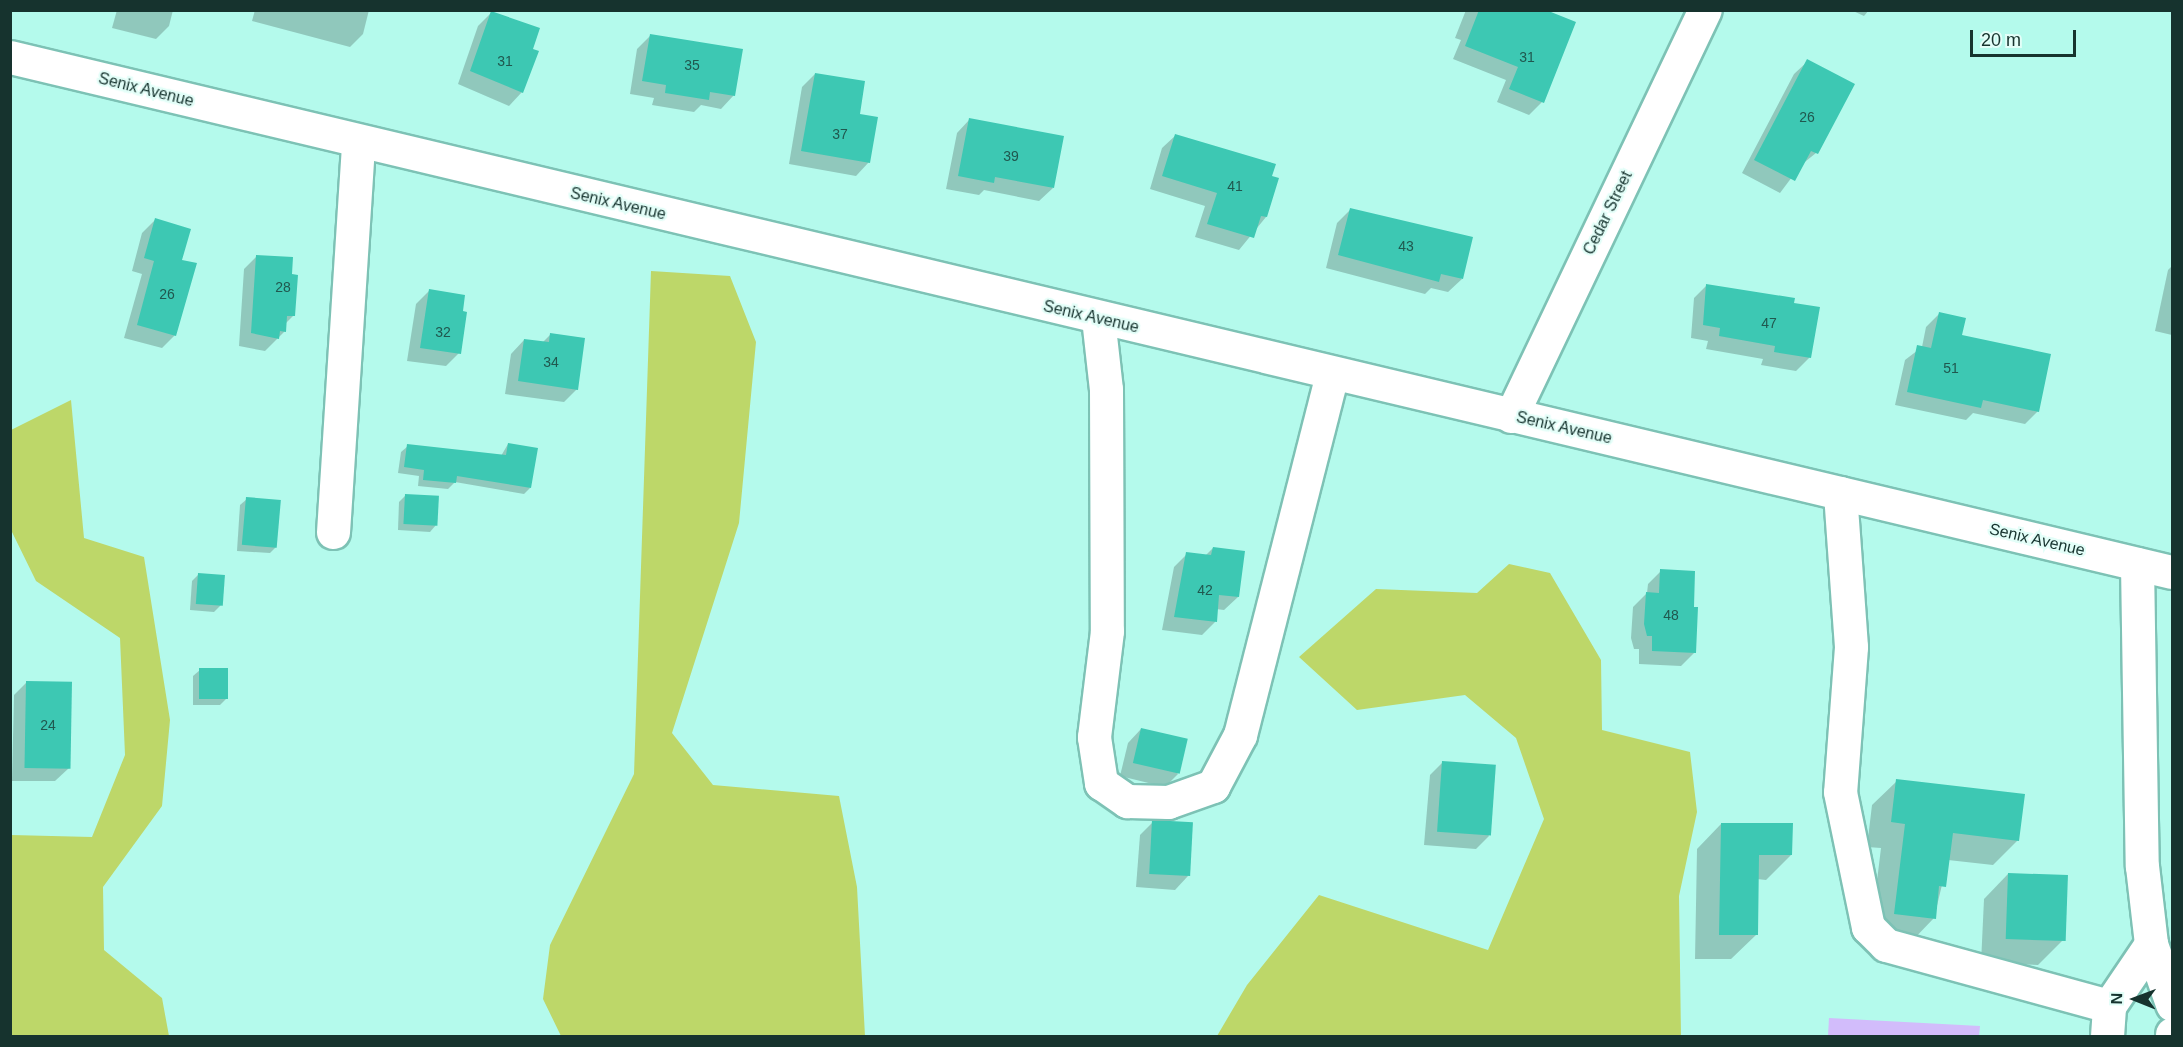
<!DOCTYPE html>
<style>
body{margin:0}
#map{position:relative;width:2183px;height:1047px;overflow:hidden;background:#b4faec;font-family:Helvetica,sans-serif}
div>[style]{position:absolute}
.green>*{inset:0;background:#bdd769}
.water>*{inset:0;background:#d2bcfb}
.shadow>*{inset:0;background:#0003}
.building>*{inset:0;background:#3dc8b3;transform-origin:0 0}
.roads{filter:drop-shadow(2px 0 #7dc2b5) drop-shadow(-2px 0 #7dc2b5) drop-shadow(0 2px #7dc2b5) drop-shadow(0 -2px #7dc2b5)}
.minor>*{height:33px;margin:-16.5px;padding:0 16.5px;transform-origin:16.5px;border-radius:16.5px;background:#fff}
span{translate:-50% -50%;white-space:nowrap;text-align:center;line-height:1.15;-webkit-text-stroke:4.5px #e3fef8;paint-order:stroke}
.number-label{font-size:14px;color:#20584f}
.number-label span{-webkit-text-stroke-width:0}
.street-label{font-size:16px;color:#16332e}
.frame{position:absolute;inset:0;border:12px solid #16332e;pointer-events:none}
.north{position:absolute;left:2105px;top:969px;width:60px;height:60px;-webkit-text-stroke:4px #e3fef8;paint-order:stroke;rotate:271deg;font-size:16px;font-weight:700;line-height:24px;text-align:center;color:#16332e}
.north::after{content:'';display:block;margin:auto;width:21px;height:27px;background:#16332e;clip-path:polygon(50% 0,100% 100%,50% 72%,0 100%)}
.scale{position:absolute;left:1970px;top:30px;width:106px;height:27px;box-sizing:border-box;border:3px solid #16332e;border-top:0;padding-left:8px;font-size:18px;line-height:21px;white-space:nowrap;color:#16332e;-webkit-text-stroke:4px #e3fef8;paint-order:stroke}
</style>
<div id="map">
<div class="green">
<div style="clip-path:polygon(651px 271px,730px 276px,756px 342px,739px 523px,672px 733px,713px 785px,839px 796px,857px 887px,865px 1036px,561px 1036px,543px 999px,550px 945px,634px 774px)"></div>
<div style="clip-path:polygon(71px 400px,84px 538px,144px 557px,170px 720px,162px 806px,103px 887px,104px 950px,162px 998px,169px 1036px,11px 1036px,11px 835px,92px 837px,125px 755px,120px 638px,36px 581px,11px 530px,11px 430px)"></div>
<div style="clip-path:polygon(1509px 564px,1550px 573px,1601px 660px,1602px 730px,1690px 752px,1697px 812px,1679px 896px,1681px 1036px,1217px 1036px,1247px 985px,1319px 895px,1488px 950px,1544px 819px,1516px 738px,1465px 695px,1357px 710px,1299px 657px,1376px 589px,1477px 593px)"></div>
</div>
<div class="water">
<div style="clip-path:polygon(1829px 1018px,1980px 1026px,1979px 1036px,1828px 1036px)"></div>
</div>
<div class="shadow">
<div style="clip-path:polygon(117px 10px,173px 10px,169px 26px,156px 39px,112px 28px)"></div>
<div style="clip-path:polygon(255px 10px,369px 10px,363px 34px,350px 47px,252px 21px)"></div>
<div style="clip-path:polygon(1466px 10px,1542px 10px,1542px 102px,1529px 115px,1497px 102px,1506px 80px,1453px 59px,1461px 40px,1455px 38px)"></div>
<div style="clip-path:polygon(1851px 10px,1869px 10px,1864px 16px)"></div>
<div style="clip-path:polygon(492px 12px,531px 49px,522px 92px,509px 106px,458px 84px,478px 26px)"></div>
<div style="clip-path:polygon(650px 36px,734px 95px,721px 109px,701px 105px,694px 112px,652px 105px,654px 98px,630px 94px,637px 49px)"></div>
<div style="clip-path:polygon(1808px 61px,1853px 85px,1816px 153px,1801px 165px,1780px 193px,1742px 173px,1794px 74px)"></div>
<div style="clip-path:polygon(815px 74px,858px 115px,869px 162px,856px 176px,789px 164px,802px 87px)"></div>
<div style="clip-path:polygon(970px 119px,1053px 188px,1039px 201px,984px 190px,979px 195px,946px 189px,957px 133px)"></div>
<div style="clip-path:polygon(1176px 135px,1270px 177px,1266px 217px,1239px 250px,1195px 237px,1205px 206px,1150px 189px,1162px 148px)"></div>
<div style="clip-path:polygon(1351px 209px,1462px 279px,1448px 292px,1431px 288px,1425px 294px,1326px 268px,1337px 223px)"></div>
<div style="clip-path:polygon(155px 220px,181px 261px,175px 335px,162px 348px,124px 338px,142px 274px,132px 271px,142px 233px)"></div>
<div style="clip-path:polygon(257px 256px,290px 276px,293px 316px,285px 324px,285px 331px,265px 351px,239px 346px,244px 269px)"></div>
<div style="clip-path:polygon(2172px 266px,2172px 335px,2155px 331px,2168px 270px)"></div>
<div style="clip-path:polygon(1707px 285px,1810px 357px,1796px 371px,1761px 365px,1763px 359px,1706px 349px,1708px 341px,1691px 338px,1694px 298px)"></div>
<div style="clip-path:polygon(429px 291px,459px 353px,446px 366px,407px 361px,416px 304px)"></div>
<div style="clip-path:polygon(1939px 314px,2038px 411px,2025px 424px,1973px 413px,1966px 420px,1895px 405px,1905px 360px,1922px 347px,1926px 327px)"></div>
<div style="clip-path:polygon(550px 335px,577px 389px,564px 402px,505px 394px,511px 354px,524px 340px,542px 343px)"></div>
<div style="clip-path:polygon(508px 444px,530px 488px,524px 494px,455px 482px,448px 489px,418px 486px,419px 476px,398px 473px,401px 452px,408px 446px,501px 456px)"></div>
<div style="clip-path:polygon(406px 495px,436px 525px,430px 532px,398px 530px,399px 502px)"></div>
<div style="clip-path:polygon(247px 499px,276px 547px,270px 553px,237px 551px,240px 505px)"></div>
<div style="clip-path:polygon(1213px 548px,1238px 597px,1224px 610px,1216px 609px,1215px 622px,1202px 635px,1162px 630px,1174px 567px,1187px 554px,1205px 556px)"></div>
<div style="clip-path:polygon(1661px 571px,1695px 652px,1681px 666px,1639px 664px,1639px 649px,1634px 649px,1631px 638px,1633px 607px,1647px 593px,1648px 584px)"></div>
<div style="clip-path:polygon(198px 575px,221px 605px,214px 612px,190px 610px,192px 581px)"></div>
<div style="clip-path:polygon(200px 670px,226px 699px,220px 705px,193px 705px,193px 676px)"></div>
<div style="clip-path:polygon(27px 682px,69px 768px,55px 781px,12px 781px,14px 695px)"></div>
<div style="clip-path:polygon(1141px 729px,1178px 774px,1165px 787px,1120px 776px,1128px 743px)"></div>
<div style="clip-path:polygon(1443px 762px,1489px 836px,1476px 849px,1424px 845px,1430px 775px)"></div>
<div style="clip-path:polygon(1897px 781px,2018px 840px,1993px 865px,1948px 860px,1934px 918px,1910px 943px,1870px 938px,1881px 848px,1867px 847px,1872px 805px)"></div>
<div style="clip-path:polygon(1153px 822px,1188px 876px,1175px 890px,1136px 887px,1140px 835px)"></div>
<div style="clip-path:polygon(1721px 824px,1791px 855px,1766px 880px,1757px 879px,1756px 935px,1731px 959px,1695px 959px,1697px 849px)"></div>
<div style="clip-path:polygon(2008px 874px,2063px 940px,2038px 965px,1981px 963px,1984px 899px)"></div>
</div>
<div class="building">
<div style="clip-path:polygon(1479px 10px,1546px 10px,1576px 22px,1544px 103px,1509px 89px,1518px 67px,1465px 46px)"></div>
<div style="clip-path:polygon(491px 11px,540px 28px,533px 49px,539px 51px,523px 93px,470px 71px)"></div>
<div style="clip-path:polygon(650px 34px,743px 49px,735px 96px,710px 92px,709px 100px,665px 93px,666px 85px,642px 81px)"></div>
<div style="clip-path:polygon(1807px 59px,1855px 84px,1818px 154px,1811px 151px,1795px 181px,1754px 160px)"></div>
<div style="clip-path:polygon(815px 73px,865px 81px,860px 114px,878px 117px,870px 163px,801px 151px)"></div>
<div style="clip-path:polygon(969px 118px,1064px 136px,1054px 188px,995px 177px,994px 183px,958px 176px)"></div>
<div style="clip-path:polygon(1175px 134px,1276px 164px,1272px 176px,1279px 178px,1267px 217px,1261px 216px,1254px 238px,1207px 224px,1217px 193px,1162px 176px)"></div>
<div style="clip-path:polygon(1350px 208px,1473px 237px,1463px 279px,1441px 274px,1439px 282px,1338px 255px)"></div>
<div style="clip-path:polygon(155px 218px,191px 229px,182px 260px,197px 263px,176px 336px,137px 325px,154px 261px,144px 258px)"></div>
<div style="clip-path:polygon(256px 255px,293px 257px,292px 274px,298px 275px,295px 316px,287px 316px,286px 332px,280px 331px,279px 339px,251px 333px)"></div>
<div style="clip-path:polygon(1706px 284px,1795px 298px,1794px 303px,1820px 307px,1811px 358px,1774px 352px,1775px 346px,1719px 336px,1720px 328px,1703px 325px)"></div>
<div style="clip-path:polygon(429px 289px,465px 295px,463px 311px,467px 312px,461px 354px,420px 348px)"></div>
<div style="clip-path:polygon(1939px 312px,1966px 318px,1962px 335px,2051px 354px,2039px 412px,1983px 400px,1981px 408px,1907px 392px,1917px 345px,1931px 348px)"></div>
<div style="clip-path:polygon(550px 333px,585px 338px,578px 390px,518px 381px,524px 339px,549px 342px)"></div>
<div style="clip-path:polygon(508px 443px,538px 448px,531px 488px,457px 476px,456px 483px,423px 480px,424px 470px,404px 467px,407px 444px,506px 455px)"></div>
<div style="left:405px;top:494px;width:34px;height:30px;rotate:3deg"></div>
<div style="left:246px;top:497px;width:35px;height:48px;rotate:5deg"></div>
<div style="clip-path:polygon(1213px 547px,1245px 551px,1239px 597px,1219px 595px,1217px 622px,1174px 617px,1186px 552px,1211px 555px)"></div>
<div style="clip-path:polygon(1660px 569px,1695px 571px,1694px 607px,1698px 607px,1696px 653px,1652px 651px,1652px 636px,1647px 636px,1644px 624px,1646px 592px,1659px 593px)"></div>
<div style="left:198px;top:573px;width:27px;height:31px;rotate:4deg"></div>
<div style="left:199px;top:668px;width:29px;height:31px"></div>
<div style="left:26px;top:681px;width:46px;height:87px;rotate:1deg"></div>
<div style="left:1141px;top:728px;width:48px;height:36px;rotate:13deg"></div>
<div style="left:1442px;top:761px;width:54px;height:71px;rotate:4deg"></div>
<div style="clip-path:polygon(1896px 779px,2025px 794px,2019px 841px,1953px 833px,1946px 887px,1939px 886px,1936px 919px,1894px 914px,1905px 824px,1891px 822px)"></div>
<div style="left:1152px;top:820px;width:41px;height:54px;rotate:3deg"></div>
<div style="clip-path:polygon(1721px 823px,1793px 823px,1792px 855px,1759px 855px,1758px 935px,1719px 935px)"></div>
<div style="left:2008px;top:873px;width:60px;height:66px;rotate:2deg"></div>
</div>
<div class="roads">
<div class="minor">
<div style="left:10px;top:57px;width:2222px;rotate:13.4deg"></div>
<div style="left:1098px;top:318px;width:71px;rotate:83.6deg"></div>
<div style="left:1106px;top:389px;width:242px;rotate:89.8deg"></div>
<div style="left:1107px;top:631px;width:107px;rotate:97deg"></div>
<div style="left:1094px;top:737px;width:47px;rotate:81.3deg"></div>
<div style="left:1101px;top:783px;width:32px;rotate:35deg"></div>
<div style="left:1127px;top:801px;width:41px;rotate:1.4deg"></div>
<div style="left:1168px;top:802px;width:48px;rotate:-19.6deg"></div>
<div style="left:1213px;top:786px;width:58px;rotate:-62.1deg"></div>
<div style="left:1240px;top:735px;width:372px;rotate:-75.7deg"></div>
<div style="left:1511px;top:416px;width:450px;rotate:-64.5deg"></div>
<div style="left:1840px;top:493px;width:154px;rotate:85.9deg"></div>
<div style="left:1851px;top:647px;width:145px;rotate:94.3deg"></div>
<div style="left:1840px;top:792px;width:138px;rotate:78.3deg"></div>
<div style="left:1868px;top:927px;width:25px;rotate:45deg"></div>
<div style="left:1886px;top:945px;width:231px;rotate:15.3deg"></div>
<div style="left:333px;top:532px;width:391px;rotate:-86.3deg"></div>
<div style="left:2137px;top:564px;width:302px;rotate:89.1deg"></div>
<div style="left:2142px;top:866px;width:79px;rotate:83.4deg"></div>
<div style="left:2151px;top:944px;width:64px;rotate:70.7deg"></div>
<div style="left:2107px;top:1036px;width:30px;rotate:-86deg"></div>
<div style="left:2109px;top:1006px;width:75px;rotate:-55.9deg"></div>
<div style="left:2172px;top:1036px;width:2px;rotate:-90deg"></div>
</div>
</div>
<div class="number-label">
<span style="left:1527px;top:57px">31</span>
<span style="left:505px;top:61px">31</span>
<span style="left:692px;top:65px">35</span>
<span style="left:1807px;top:117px">26</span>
<span style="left:840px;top:134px">37</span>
<span style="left:1011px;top:156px">39</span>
<span style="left:1235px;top:186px">41</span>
<span style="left:1406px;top:246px">43</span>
<span style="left:283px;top:287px">28</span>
<span style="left:167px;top:294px">26</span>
<span style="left:1769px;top:323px">47</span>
<span style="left:443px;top:332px">32</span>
<span style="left:551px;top:362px">34</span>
<span style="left:1951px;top:368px">51</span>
<span style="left:1205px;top:590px">42</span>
<span style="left:1671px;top:615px">48</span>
<span style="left:48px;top:725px">24</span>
</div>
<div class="street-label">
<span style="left:146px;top:90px;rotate:14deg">Senix Avenue</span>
<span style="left:618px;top:204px;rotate:13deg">Senix Avenue</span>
<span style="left:1608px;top:213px;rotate:-64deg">Cedar Street</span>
<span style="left:1091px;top:317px;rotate:13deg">Senix Avenue</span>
<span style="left:1564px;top:428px;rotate:13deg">Senix Avenue</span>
<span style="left:2037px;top:540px;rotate:13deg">Senix Avenue</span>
</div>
<div class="frame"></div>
<div class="north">N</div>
<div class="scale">20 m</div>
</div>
